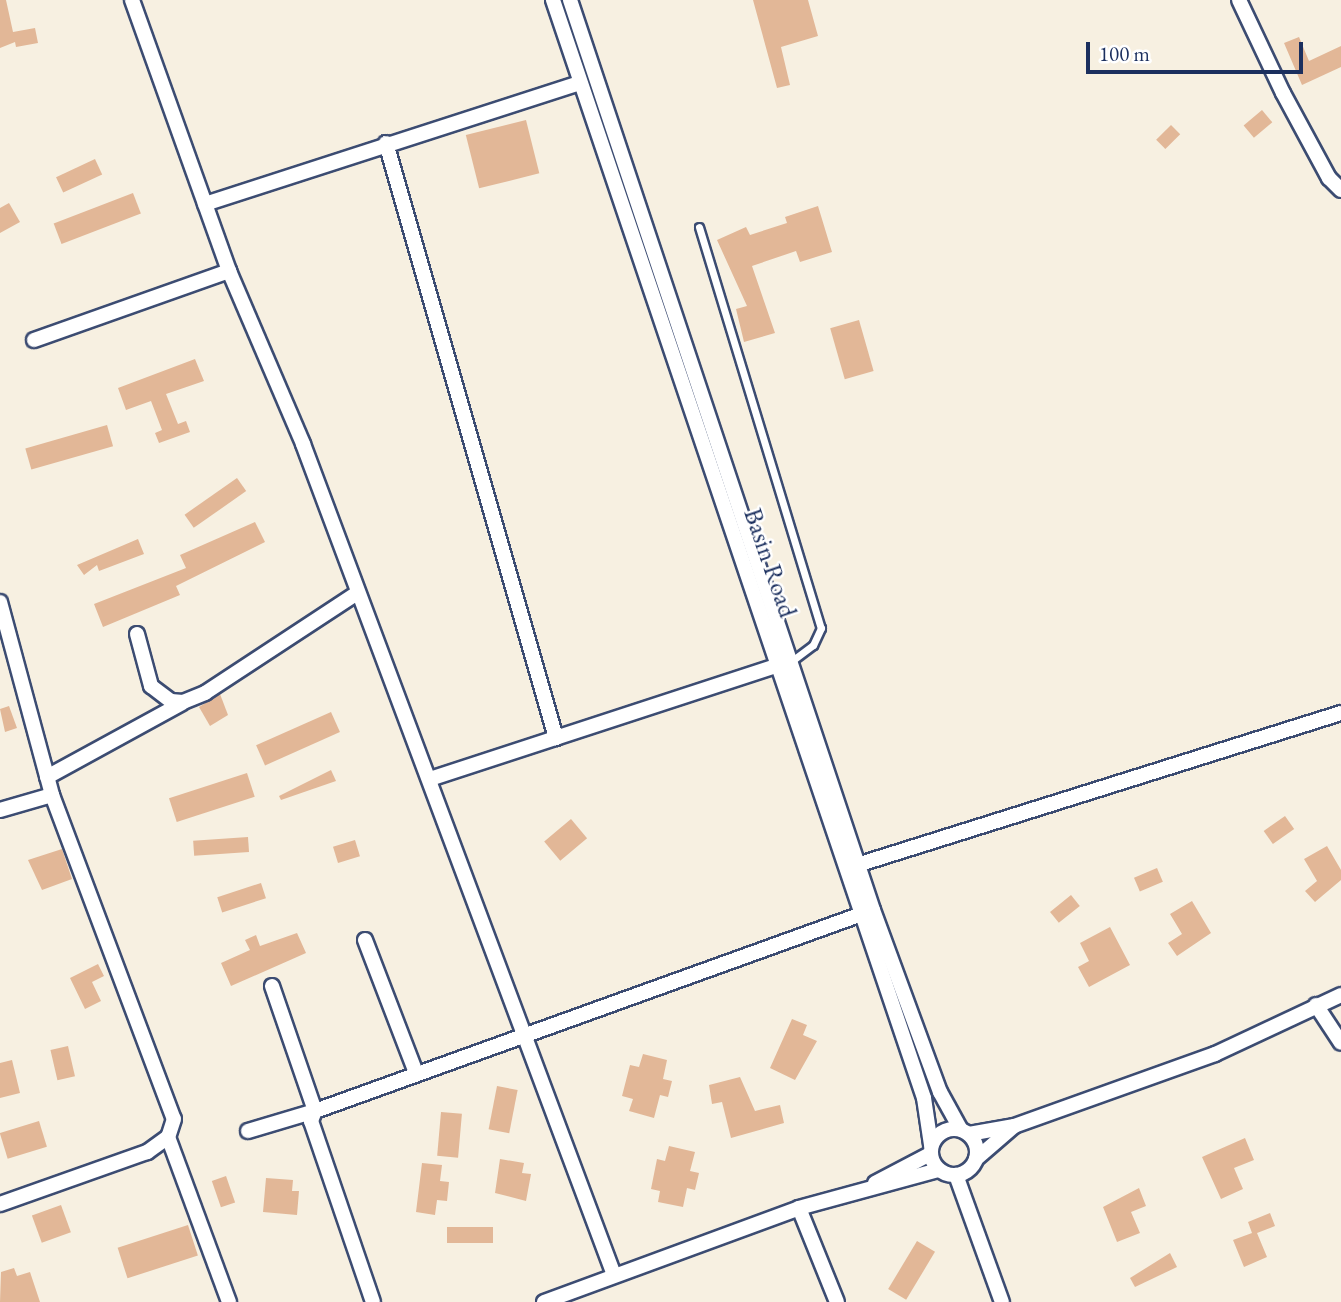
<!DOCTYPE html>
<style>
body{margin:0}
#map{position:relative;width:1341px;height:1302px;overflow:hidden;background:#f7f0e1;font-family:"EB Garamond",serif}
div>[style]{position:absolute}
.building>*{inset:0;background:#e2b797;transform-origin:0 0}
.roads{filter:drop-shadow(2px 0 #3c4c72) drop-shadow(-2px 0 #3c4c72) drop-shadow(0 2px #3c4c72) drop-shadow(0 -2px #3c4c72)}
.service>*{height:7px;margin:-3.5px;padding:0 3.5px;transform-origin:3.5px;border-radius:3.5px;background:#fff}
.minor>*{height:14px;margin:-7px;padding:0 7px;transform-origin:7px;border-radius:7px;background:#fff}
.minor>.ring{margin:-7px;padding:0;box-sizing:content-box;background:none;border:14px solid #fff;border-radius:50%}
span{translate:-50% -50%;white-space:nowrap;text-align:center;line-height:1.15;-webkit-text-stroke:5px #fff;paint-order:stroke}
.street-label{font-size:26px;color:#1b2f5e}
.scale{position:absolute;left:1086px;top:42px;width:217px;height:32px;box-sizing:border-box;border:4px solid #1b2f5e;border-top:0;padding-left:9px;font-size:21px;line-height:24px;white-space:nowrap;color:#1b2f5e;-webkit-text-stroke:5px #fff;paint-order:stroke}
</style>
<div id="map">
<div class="building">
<div style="clip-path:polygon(0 0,6px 0,13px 32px,35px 28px,38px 43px,16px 47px,15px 42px,0 48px)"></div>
<div style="clip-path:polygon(753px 0,808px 0,818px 36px,781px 47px,790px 85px,777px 88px)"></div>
<div style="clip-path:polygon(1299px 37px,1309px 61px,1341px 46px,1341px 67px,1302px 85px,1284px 43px)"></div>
<div style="left:1262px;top:110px;width:16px;height:24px;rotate:50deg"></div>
<div style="left:526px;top:120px;width:55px;height:62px;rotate:76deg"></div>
<div style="left:1171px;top:125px;width:13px;height:21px;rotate:45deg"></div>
<div style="left:95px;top:159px;width:17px;height:43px;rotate:65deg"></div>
<div style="left:133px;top:193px;width:22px;height:85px;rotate:69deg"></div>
<div style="clip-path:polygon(9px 203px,20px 222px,0 233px,0 208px)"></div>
<div style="clip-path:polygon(818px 206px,832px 252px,800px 262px,796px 251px,752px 266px,775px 333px,744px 342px,736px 309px,747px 306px,717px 240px,746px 227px,750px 235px,787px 223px,785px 217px)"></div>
<div style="left:859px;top:320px;width:53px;height:30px;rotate:74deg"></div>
<div style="clip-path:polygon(195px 359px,204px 381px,166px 394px,178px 424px,186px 421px,190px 432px,159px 443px,155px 433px,162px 430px,151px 401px,126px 410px,118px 388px)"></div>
<div style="left:107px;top:425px;width:22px;height:85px;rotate:74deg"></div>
<div style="left:237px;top:478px;width:16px;height:64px;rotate:55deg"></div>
<div style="clip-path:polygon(255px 522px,265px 542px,176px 586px,180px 595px,103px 627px,94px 604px,186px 568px,180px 555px)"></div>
<div style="clip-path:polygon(138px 539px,144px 554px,99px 571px,97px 565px,84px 575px,77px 565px)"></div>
<div style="clip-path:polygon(220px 694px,228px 715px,210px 726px,199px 707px)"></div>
<div style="clip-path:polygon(9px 706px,17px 728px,5px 732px,0 709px)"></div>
<div style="left:331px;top:712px;width:22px;height:82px;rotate:66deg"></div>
<div style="clip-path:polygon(331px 770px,336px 781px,281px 800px,279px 796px)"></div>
<div style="left:247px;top:773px;width:25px;height:82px;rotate:72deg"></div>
<div style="left:1285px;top:816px;width:16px;height:26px;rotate:55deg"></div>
<div style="left:571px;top:819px;width:25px;height:35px;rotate:50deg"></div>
<div style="left:248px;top:837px;width:15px;height:55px;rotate:86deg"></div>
<div style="left:355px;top:840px;width:17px;height:23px;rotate:73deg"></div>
<div style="clip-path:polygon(1327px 846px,1341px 870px,1341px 880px,1315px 902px,1305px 891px,1317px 881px,1304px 859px)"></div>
<div style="clip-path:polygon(62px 849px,72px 879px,42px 890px,28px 860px)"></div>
<div style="left:1157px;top:868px;width:15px;height:25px;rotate:67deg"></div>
<div style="left:261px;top:883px;width:16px;height:46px;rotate:72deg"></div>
<div style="left:1071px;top:895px;width:14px;height:27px;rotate:51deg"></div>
<div style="clip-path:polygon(1192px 901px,1211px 933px,1177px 956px,1168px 943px,1182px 934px,1170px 914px)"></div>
<div style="clip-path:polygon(1110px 927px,1130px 965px,1089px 987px,1078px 967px,1089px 961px,1080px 943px)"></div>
<div style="clip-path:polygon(297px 933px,306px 953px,231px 986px,221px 963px,250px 950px,245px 940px,256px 935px,260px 946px)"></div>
<div style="clip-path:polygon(98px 964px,104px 976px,92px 982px,101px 1001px,85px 1009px,70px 978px)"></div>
<div style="clip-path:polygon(792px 1019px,807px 1025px,803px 1035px,817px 1041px,795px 1080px,770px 1068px)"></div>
<div style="left:68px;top:1046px;width:31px;height:18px;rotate:77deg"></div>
<div style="clip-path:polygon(643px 1054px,667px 1060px,663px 1079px,672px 1081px,668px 1097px,660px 1095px,654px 1118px,629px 1111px,633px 1099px,622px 1096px,630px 1065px,639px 1067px)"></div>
<div style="clip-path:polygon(12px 1060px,20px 1093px,0 1098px,0 1063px)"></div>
<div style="clip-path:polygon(740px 1077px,755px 1111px,780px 1105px,784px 1123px,731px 1138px,722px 1102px,712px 1104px,709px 1085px)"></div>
<div style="left:497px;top:1086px;width:21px;height:44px;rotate:11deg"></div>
<div style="left:441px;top:1112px;width:21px;height:44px;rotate:5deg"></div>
<div style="left:39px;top:1121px;width:27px;height:41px;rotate:73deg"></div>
<div style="clip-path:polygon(1245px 1138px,1254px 1160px,1234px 1168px,1243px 1189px,1221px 1199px,1202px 1157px)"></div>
<div style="clip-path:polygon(669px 1146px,695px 1152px,690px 1171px,699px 1173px,695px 1190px,687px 1188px,683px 1207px,658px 1202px,660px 1191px,651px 1189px,657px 1159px,665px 1161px)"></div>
<div style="clip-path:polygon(500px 1159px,524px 1163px,522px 1173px,531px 1174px,526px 1201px,495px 1193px)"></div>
<div style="clip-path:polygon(422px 1163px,442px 1165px,440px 1181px,449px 1182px,447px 1201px,437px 1200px,435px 1215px,416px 1212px)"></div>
<div style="left:226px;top:1176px;width:28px;height:15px;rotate:71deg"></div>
<div style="clip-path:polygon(266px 1178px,293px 1180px,292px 1191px,299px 1191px,297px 1215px,263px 1212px)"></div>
<div style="clip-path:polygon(1139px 1188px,1146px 1206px,1131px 1212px,1140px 1233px,1117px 1242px,1103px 1207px)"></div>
<div style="left:61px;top:1205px;width:29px;height:31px;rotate:70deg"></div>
<div style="clip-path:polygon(1270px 1213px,1275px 1226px,1257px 1233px,1267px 1257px,1244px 1267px,1233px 1240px,1252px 1233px,1248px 1222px)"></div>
<div style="left:188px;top:1225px;width:32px;height:74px;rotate:72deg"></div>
<div style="left:447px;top:1227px;width:46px;height:16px"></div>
<div style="left:917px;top:1241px;width:21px;height:56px;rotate:31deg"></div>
<div style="clip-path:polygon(1170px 1253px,1177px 1267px,1135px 1287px,1130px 1278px)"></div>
<div style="clip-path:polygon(14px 1268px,17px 1276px,30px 1272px,40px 1302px,0 1302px,1px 1272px)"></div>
</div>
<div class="roads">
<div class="service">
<div style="left:699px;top:227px;width:419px;rotate:73.1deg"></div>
<div style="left:821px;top:628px;width:19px;rotate:115deg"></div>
<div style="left:813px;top:645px;width:25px;rotate:143deg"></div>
</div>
<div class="minor">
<div style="left:132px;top:0;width:288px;rotate:70.3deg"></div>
<div style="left:229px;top:271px;width:188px;rotate:66.8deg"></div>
<div style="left:303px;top:444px;width:887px;rotate:69.48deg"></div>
<div style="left:553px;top:0;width:1159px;rotate:71.33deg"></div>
<div style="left:924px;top:1098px;width:48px;rotate:81.5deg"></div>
<div style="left:570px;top:0;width:959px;rotate:71.58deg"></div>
<div style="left:873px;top:910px;width:194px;rotate:69.8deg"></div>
<div style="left:940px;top:1092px;width:43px;rotate:61.1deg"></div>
<div style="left:1239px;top:0;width:103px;rotate:64.7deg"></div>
<div style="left:1283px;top:93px;width:97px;rotate:61.6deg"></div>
<div style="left:1329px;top:178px;width:17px;rotate:45deg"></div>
<div style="left:386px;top:143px;width:619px;rotate:74.05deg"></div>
<div style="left:205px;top:204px;width:394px;rotate:-17.9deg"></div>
<div style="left:34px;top:340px;width:207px;rotate:-19.5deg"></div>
<div style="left:0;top:602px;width:200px;rotate:74.9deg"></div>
<div style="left:52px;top:795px;width:346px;rotate:69.4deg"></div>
<div style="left:174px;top:1119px;width:19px;rotate:108deg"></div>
<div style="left:168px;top:1137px;width:26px;rotate:144deg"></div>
<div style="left:147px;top:1152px;width:156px;rotate:160.5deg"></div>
<div style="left:137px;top:634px;width:54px;rotate:74.9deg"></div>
<div style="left:151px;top:686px;width:25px;rotate:37deg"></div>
<div style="left:171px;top:701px;width:12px;rotate:5deg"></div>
<div style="left:183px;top:702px;width:24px;rotate:-22deg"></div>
<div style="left:205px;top:693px;width:181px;rotate:-33.3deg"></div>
<div style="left:47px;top:777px;width:154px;rotate:-28.7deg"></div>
<div style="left:430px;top:779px;width:367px;rotate:-18.1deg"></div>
<div style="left:0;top:810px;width:54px;rotate:-16.1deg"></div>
<div style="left:860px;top:864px;width:504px;rotate:-17.43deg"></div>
<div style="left:365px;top:940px;width:142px;rotate:69deg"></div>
<div style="left:272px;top:986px;width:132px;rotate:71deg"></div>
<div style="left:315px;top:1111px;width:11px;rotate:112deg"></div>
<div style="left:311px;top:1121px;width:191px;rotate:71.1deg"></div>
<div style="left:1316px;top:1005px;width:45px;rotate:56.7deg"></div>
<div class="ring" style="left:931px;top:1129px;width:32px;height:32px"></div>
<div style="left:248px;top:1131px;width:70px;rotate:-16.6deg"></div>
<div style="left:315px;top:1111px;width:578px;rotate:-19.81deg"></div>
<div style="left:969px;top:1134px;width:46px;rotate:-10.1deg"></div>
<div style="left:1014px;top:1126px;width:214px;rotate:-19.7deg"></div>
<div style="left:1215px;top:1054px;width:139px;rotate:-25.1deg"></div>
<div style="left:168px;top:1137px;width:176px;rotate:69.7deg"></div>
<div style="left:976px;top:1159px;width:49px;rotate:-40.9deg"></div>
<div style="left:956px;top:1175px;width:135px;rotate:70.1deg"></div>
<div style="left:875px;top:1183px;width:62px;rotate:-27.8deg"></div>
<div style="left:799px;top:1208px;width:101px;rotate:68deg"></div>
<div style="left:544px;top:1302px;width:272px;rotate:-20.2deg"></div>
<div style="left:799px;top:1208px;width:144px;rotate:-15.3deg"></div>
</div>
</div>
<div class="street-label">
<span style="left:770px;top:563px;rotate:71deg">Basin Road</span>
</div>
<div class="scale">100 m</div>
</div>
